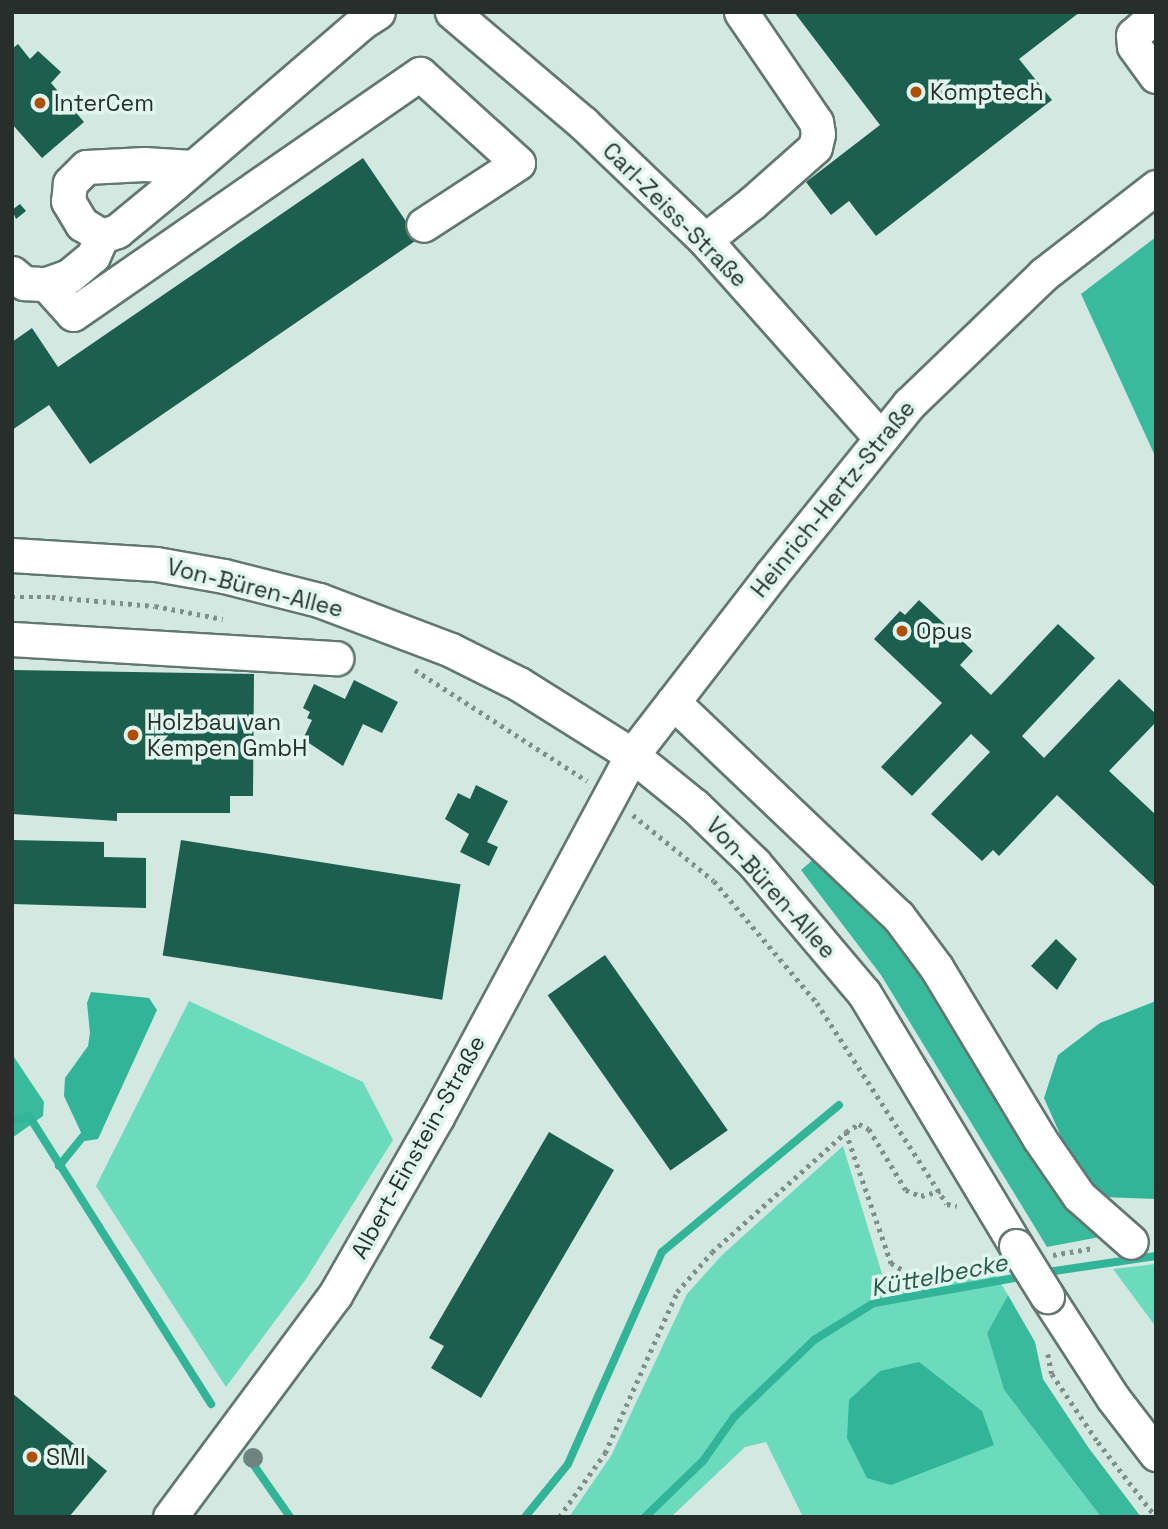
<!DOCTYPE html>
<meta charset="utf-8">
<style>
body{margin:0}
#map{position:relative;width:1168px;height:1529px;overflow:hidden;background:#d2e8e1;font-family:"Space Grotesk",sans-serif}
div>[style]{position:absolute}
.green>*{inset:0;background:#6cdbbd}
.forest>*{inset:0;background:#39ba9c}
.water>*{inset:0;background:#31b497}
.stream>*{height:8px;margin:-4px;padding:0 4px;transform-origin:4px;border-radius:4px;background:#31b497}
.building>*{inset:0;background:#1c5f4f;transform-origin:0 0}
.path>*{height:4.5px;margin-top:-2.25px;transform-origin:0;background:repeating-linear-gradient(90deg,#808f8a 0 3.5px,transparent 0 8.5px)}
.roads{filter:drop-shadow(2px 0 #637771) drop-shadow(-2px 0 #637771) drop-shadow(0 2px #637771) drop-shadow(0 -2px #637771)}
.minor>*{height:33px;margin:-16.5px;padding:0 16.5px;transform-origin:16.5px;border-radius:16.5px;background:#fff}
.bridges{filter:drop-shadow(2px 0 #637771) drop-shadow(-2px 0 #637771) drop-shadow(0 2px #637771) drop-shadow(0 -2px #637771)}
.minor-bridge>*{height:33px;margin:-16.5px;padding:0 16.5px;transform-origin:16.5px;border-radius:16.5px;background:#fff}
.trees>*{width:20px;height:20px;margin:-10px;border-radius:50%;background:#6e847e}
.dots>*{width:19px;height:19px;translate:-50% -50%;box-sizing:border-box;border:4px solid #dff5ee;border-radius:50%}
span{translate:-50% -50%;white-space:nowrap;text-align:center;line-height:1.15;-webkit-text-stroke:7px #dff5ee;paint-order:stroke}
.poi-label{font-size:23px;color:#272f2c}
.left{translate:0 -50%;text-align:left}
.street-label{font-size:23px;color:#272f2c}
.water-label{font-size:24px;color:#275a4c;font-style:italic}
.frame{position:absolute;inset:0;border:14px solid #272f2c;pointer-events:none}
</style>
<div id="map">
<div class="green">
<div style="clip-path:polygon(189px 1001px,363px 1082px,393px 1140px,306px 1279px,226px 1387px,96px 1186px)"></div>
<div style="clip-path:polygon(843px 1146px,887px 1290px,993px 1271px,1008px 1295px,987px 1333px,1004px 1390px,1101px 1517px,803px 1517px,766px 1442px,745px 1447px,671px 1517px,569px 1517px,611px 1456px,687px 1294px,722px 1255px)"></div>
<div style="clip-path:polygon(1156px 1264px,1156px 1327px,1113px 1269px)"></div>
</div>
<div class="forest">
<div style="clip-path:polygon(1156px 237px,1156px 458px,1081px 294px)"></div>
<div style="clip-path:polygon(822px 852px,865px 893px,1105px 1236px,1047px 1247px,881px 975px,801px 870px)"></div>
<div style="clip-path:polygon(12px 1054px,44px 1102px,43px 1116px,12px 1138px)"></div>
<div style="clip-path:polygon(1008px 1295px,1035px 1342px,1043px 1379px,1088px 1447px,1141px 1517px,1101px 1517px,1004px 1390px,987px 1333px)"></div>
</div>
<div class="water">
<div style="clip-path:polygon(91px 992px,149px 998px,157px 1010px,98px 1139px,85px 1141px,64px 1096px,65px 1078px,88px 1046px,90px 1033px,87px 1003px)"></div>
<div style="clip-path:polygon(1156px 1001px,1156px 1199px,1102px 1197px,1075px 1168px,1044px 1098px,1058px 1055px,1100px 1023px)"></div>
<div style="clip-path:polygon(919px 1362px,982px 1411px,994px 1445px,891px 1485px,867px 1478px,847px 1438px,849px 1400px,880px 1371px)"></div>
</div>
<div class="stream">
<div style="left:12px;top:1121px;width:18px;rotate:-16deg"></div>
<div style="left:29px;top:1116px;width:341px;rotate:57.7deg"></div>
<div style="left:59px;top:1166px;width:38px;rotate:-51deg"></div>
<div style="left:1041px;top:1273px;width:116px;rotate:-8.4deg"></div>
<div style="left:253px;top:1464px;width:65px;rotate:55.1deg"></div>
<div style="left:525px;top:1517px;width:68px;rotate:-50.9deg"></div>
<div style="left:568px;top:1464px;width:232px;rotate:-66.1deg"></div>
<div style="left:662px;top:1252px;width:230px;rotate:-39.7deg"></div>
<div style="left:645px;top:1517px;width:81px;rotate:-44deg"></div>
<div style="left:703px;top:1461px;width:54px;rotate:-54.8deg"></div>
<div style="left:734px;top:1417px;width:111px;rotate:-43.9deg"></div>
<div style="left:814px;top:1340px;width:70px;rotate:-31.7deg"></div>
<div style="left:874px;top:1303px;width:153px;rotate:-10.1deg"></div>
</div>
<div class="building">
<div style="clip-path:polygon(794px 12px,1080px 12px,1019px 59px,1052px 100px,876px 236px,849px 201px,831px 215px,806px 182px,880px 125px)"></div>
<div style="clip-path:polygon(18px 44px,30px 59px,38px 51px,61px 72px,51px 83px,84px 122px,42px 158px,12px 124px,12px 49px)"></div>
<div style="clip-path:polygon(363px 158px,418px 239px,90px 464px,49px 405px,12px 430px,12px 342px,32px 328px,58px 367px)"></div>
<div style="clip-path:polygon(20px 204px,26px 211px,16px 219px,12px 210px)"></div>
<div style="clip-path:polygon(919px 600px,973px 651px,960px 665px,991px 695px,1058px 624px,1095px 658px,1022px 736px,1044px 758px,1119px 679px,1156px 714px,1156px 722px,1109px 771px,1156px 815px,1156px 888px,1057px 795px,999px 856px,993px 850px,982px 861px,931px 814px,990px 752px,971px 734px,912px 796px,881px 767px,942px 703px,874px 639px,900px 611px,905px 615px)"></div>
<div style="clip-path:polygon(12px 670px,254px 674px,253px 796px,230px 796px,230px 813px,117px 813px,117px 821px,12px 814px)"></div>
<div style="clip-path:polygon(354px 680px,398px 702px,382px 733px,363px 724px,343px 766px,303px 739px,312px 720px,307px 718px,310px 712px,303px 708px,314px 684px,345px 699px)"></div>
<div style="clip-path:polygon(476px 785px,508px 801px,487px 842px,498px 847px,489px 866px,460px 852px,469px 834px,445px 819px,458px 793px,470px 799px)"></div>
<div style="clip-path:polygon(12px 840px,104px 842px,104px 857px,146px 858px,146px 908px,12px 904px)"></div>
<div style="left:181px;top:840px;width:283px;height:117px;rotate:9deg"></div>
<div style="clip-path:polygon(1056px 939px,1077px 959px,1057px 990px,1031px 966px)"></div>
<div style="left:605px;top:955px;width:214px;height:70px;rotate:55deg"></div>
<div style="clip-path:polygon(549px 1132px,614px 1170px,481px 1398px,431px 1368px,444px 1346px,429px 1338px)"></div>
<div style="clip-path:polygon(12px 1393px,107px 1471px,69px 1517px,12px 1517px)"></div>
</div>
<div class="path">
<div style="left:12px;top:597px;width:40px"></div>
<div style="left:52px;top:597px;width:103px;rotate:5deg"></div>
<div style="left:155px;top:606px;width:69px;rotate:10.8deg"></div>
<div style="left:415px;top:670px;width:205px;rotate:32.8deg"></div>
<div style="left:633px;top:815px;width:104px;rotate:39.2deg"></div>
<div style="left:714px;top:881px;width:160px;rotate:49.8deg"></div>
<div style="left:817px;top:1003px;width:239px;rotate:57.1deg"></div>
<div style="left:947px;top:1204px;width:10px;rotate:11deg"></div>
<div style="left:846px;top:1132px;width:139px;rotate:71deg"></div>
<div style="left:891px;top:1263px;width:23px;rotate:31deg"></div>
<div style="left:911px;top:1275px;width:86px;rotate:-6deg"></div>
<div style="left:1053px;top:1255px;width:41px;rotate:-9.9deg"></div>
<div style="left:1048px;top:1354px;width:20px;rotate:79deg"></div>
<div style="left:1052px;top:1374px;width:82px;rotate:55.9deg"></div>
<div style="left:1098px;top:1442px;width:95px;rotate:52.3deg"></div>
<div style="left:559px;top:1517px;width:79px;rotate:-54.3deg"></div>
<div style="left:605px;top:1453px;width:176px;rotate:-65.9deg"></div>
<div style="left:677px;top:1292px;width:53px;rotate:-48.8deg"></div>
<div style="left:712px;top:1252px;width:180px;rotate:-41.8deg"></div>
<div style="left:846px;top:1132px;width:15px;rotate:-32deg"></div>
<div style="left:859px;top:1124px;width:11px;rotate:27deg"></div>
<div style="left:869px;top:1129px;width:71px;rotate:58.8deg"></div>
<div style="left:906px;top:1190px;width:16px;rotate:22deg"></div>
<div style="left:921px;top:1196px;width:20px;rotate:-15deg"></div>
</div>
<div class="roads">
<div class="minor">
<div style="left:452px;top:12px;width:172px;rotate:40.3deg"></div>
<div style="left:583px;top:123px;width:169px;rotate:43.8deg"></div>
<div style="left:705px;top:240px;width:264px;rotate:48.4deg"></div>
<div style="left:1156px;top:15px;width:30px;rotate:139deg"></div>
<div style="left:1133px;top:35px;width:11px;rotate:85deg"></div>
<div style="left:1134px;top:46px;width:37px;rotate:54deg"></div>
<div style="left:192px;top:167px;width:48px;rotate:-176.4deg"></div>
<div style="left:144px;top:164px;width:58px;rotate:177deg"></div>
<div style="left:86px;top:167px;width:23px;rotate:135deg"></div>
<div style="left:70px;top:183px;width:18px;rotate:96deg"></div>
<div style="left:68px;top:201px;width:27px;rotate:59deg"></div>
<div style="left:82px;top:224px;width:23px;rotate:31deg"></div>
<div style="left:102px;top:236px;width:16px;rotate:-18deg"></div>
<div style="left:117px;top:231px;width:74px;rotate:-39.5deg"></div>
<div style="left:174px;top:184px;width:247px;rotate:-40.7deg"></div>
<div style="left:361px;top:23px;width:20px;rotate:-33deg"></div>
<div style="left:705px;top:240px;width:60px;rotate:-38.2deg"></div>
<div style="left:752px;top:203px;width:84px;rotate:-41.6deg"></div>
<div style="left:815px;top:147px;width:13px;rotate:-77deg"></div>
<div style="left:818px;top:134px;width:12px;rotate:-99deg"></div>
<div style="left:816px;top:122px;width:133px;rotate:-124.3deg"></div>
<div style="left:12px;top:273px;width:16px;rotate:40deg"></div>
<div style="left:24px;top:283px;width:22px;rotate:3deg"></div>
<div style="left:46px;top:284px;width:24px;rotate:-19deg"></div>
<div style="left:69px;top:276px;width:31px;rotate:-40deg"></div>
<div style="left:93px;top:256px;width:22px;rotate:-66deg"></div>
<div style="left:46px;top:284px;width:40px;rotate:48deg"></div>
<div style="left:73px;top:314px;width:422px;rotate:-34.7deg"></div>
<div style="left:420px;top:74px;width:132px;rotate:42.2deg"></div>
<div style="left:518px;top:163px;width:113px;rotate:146.9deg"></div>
<div style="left:12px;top:555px;width:144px;rotate:3.6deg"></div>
<div style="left:156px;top:564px;width:69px;rotate:10deg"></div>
<div style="left:224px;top:576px;width:98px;rotate:14.2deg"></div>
<div style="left:319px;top:600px;width:141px;rotate:20.7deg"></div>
<div style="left:451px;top:650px;width:76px;rotate:26.6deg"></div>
<div style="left:519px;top:684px;width:133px;rotate:32.1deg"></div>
<div style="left:632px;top:755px;width:81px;rotate:39deg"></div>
<div style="left:695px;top:806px;width:82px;rotate:44deg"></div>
<div style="left:754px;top:863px;width:170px;rotate:49.8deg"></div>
<div style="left:864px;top:993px;width:295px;rotate:59deg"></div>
<div style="left:12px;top:639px;width:325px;rotate:3.4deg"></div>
<div style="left:673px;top:702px;width:311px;rotate:43.6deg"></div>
<div style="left:898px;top:916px;width:64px;rotate:53.3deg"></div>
<div style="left:936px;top:967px;width:200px;rotate:58.9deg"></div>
<div style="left:1039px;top:1138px;width:70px;rotate:55.4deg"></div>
<div style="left:1079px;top:1196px;width:69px;rotate:41.5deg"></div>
<div style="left:1047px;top:1296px;width:121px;rotate:57.1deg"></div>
<div style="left:1113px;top:1398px;width:71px;rotate:52.5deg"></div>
<div style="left:170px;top:1517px;width:277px;rotate:-53.4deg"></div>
<div style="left:335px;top:1295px;width:205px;rotate:-60.2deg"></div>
<div style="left:437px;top:1117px;width:411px;rotate:-61.7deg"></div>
<div style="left:632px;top:755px;width:227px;rotate:-52.3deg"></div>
<div style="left:771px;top:575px;width:220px;rotate:-51.1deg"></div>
<div style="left:909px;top:404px;width:187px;rotate:-43.9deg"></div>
<div style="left:1044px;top:274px;width:142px;rotate:-37.8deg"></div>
</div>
</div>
<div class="bridges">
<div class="minor-bridge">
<div style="left:1016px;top:1246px;width:59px;rotate:58.2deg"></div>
</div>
</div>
<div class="trees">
<div style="left:253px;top:1458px"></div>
</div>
<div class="dots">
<div style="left:916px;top:92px;background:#af4f03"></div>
<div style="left:40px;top:103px;background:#af4f03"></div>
<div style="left:902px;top:631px;background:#af4f03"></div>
<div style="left:133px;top:735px;background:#af4f03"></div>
<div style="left:32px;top:1457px;background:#af4f03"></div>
</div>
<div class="poi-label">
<span class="left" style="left:930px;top:92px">Komptech</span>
<span class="left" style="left:54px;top:103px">InterCem</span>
<span class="left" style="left:916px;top:631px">Opus</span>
<span class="left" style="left:147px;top:735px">Holzbau van<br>Kempen GmbH</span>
<span class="left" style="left:46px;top:1457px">SMI</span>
</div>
<div class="street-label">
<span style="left:675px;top:215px;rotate:45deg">Carl-Zeiss-Straße</span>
<span style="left:833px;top:499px;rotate:-51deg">Heinrich-Hertz-Straße</span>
<span style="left:255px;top:588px;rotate:14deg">Von-Büren-Allee</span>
<span style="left:771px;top:888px;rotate:48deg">Von-Büren-Allee</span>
<span style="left:418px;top:1147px;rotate:-61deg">Albert-Einstein-Straße</span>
</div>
<div class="water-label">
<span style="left:939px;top:1275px;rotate:-11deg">Küttelbecke</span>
</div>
<div class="frame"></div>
</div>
